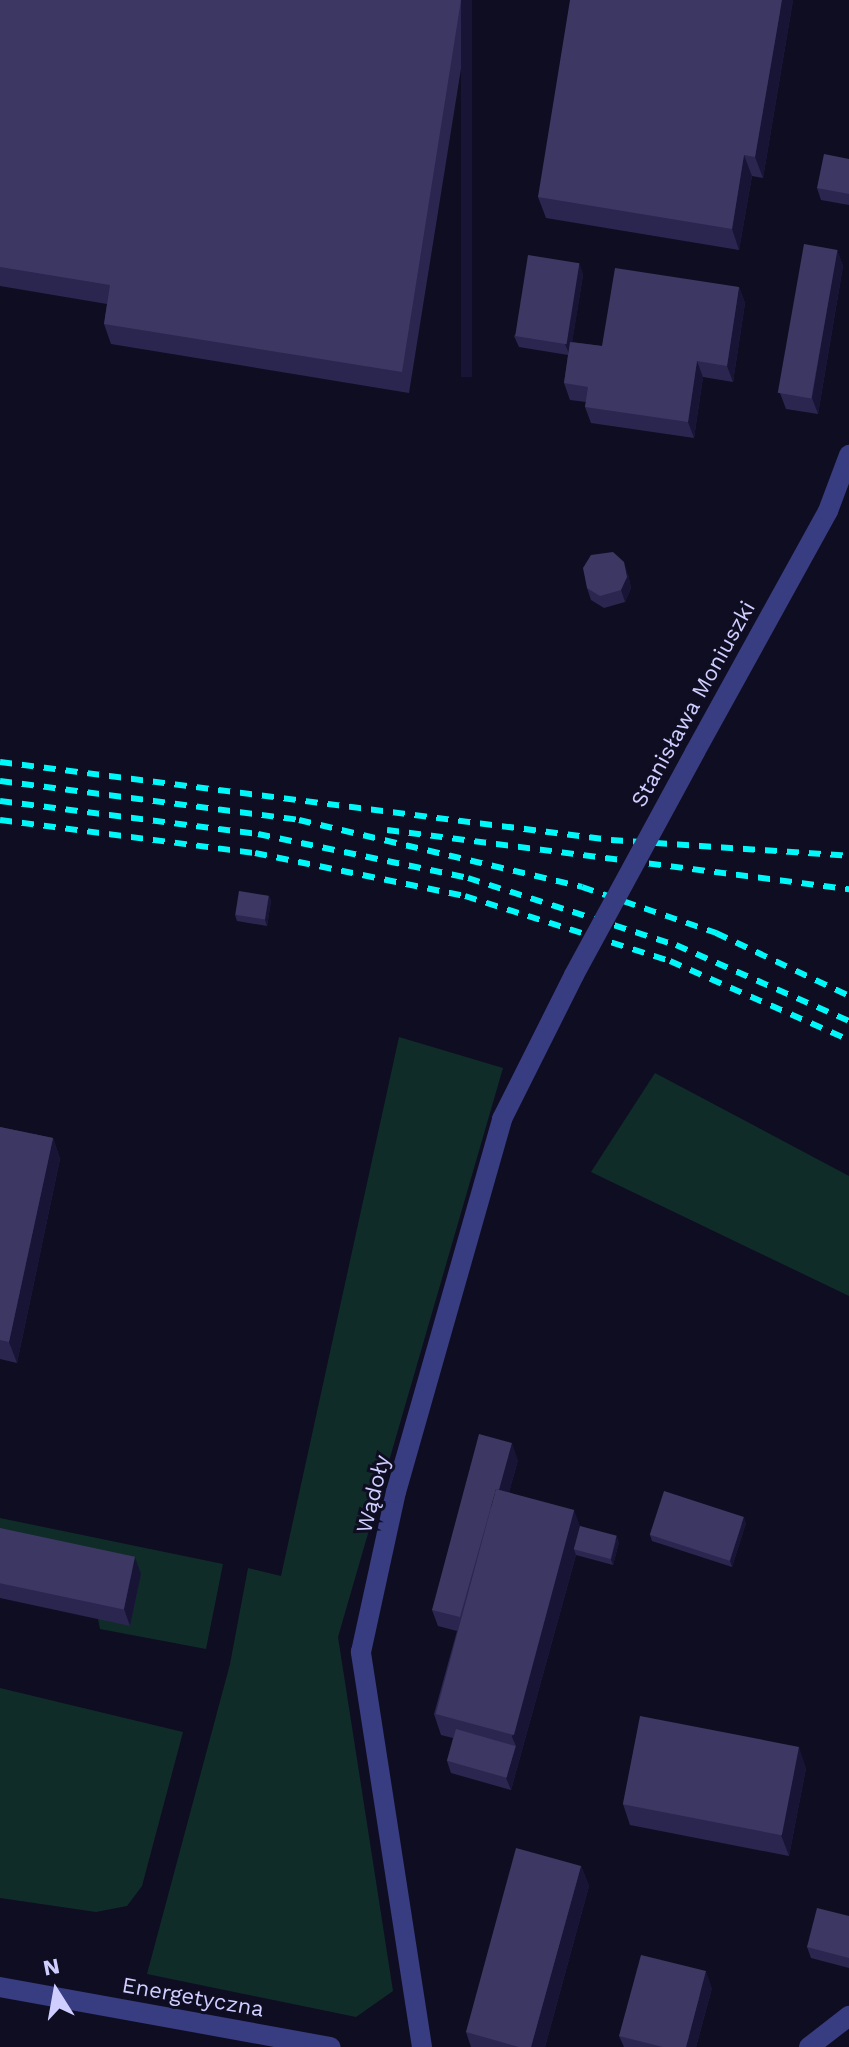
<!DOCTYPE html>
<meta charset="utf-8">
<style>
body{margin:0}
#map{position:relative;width:849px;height:2047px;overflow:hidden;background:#0f0d22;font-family:"Work Sans",sans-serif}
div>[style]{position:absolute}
.green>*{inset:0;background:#102c28}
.minor>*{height:20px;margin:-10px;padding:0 10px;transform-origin:10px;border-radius:10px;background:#383c81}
.rail>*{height:6px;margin-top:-3px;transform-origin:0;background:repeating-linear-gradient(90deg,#00f8f9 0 12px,transparent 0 22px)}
.minor-bridge>*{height:20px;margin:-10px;padding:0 10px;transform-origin:10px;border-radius:10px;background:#383c81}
.wall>*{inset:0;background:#2a2650}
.shaded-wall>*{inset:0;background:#181436;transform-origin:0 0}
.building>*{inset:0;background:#3c3863;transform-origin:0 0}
span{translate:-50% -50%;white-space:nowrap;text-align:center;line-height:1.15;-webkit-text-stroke:6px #0f0d22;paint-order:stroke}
.street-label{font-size:22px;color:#cfceff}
.north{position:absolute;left:16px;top:1951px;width:80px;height:80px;-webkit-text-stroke:6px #0f0d22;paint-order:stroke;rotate:349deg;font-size:22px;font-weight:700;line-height:32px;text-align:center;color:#cfceff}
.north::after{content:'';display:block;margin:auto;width:28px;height:36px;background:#cfceff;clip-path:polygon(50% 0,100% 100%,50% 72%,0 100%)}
</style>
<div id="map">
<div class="green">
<div style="clip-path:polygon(399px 1037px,503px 1068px,338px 1637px,393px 1991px,356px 2017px,147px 1974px,230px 1664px,248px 1568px,281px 1576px)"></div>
<div style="clip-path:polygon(655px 1073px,849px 1176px,849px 1296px,591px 1172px)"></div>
<div style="clip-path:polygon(0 1518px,223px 1564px,206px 1649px,100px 1629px,98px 1619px,0 1543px)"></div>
<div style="clip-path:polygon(0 1688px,183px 1732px,142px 1886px,127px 1906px,96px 1912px,0 1898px)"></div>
</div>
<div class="minor">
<div style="left:695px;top:752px;width:275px;rotate:-61.1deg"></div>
<div style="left:828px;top:511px;width:60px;rotate:-69.4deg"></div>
<div style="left:0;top:1987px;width:336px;rotate:10.3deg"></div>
<div style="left:422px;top:2047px;width:400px;rotate:-98.8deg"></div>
<div style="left:361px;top:1652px;width:164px;rotate:-77.7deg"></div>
<div style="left:396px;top:1492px;width:388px;rotate:-74.1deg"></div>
<div style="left:502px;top:1119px;width:161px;rotate:-63.4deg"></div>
<div style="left:809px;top:2047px;width:51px;rotate:-37.8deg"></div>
</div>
<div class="rail">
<div style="left:0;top:762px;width:616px;rotate:7.28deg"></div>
<div style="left:611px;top:840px;width:239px;rotate:3.8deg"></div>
<div style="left:0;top:781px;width:302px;rotate:7.4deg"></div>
<div style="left:299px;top:820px;width:291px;rotate:13.3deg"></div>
<div style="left:582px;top:887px;width:142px;rotate:18.9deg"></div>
<div style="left:716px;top:933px;width:147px;rotate:25.3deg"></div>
<div style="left:0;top:801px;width:260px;rotate:7.3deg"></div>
<div style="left:258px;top:834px;width:215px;rotate:11.8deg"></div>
<div style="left:468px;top:878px;width:219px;rotate:17.9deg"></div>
<div style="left:676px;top:945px;width:189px;rotate:23.7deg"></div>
<div style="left:0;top:820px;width:257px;rotate:7.4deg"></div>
<div style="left:255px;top:853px;width:214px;rotate:11.6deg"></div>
<div style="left:465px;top:896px;width:215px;rotate:17.6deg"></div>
<div style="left:670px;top:961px;width:196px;rotate:23.8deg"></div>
<div style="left:387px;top:830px;width:466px;rotate:7.3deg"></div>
</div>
<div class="minor-bridge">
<div style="left:574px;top:975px;width:254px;rotate:-61.5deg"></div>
</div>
<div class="wall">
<div style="clip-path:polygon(0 0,472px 0,409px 393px,111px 344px,104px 324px,107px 304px,0 286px)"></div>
<div style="clip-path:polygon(793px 0,763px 178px,752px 176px,739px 250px,546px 218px,538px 197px)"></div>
<div style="clip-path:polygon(849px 159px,849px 205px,821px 200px,817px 188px)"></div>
<div style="clip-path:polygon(837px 250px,843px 266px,818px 414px,786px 409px,780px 393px)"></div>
<div style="clip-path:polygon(579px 263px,583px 275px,572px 342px,602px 346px,739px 287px,745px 303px,733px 382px,703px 377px,694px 438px,591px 423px,585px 407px,586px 402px,570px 400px,564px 383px,568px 355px,519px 347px,514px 336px)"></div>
<div style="clip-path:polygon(628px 574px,631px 588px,625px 602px,604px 608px,591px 600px,587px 588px)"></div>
<div style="clip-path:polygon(269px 896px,271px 901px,267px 926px,237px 921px,235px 915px)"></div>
<div style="clip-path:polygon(0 1127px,53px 1138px,60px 1159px,17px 1363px,0 1359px)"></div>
<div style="clip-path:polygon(518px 1460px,509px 1492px,580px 1526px,619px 1542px,613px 1565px,576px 1555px,511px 1790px,451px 1773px,447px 1761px,453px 1738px,441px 1735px,434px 1714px,457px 1631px,438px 1626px,432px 1610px)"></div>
<div style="clip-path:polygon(746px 1523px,732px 1567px,652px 1541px,650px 1535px)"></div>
<div style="clip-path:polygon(0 1528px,141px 1574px,130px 1626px,0 1598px)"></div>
<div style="clip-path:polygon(806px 1768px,789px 1856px,630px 1825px,623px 1804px)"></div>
<div style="clip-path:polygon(581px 1866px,589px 1886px,545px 2047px,471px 2047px,466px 2032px)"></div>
<div style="clip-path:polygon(849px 1916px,849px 1968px,811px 1958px,807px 1947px)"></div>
<div style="clip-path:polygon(712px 1988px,696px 2047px,624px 2047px,619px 2036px)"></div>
</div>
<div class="shaded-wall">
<div style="left:461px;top:0;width:11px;height:377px"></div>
<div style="clip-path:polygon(782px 0,793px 0,763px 178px,755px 157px)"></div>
<div style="clip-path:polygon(744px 155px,752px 176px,739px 250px,732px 229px)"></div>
<div style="clip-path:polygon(837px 250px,843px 266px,818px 414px,812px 398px)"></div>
<div style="clip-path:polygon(579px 263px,583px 275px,570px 356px,565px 344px)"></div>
<div style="clip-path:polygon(739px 287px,745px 303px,733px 382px,727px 366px)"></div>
<div style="clip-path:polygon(697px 361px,703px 377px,694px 438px,688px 422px)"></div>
<div style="clip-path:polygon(624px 562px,628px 574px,631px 588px,625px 602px,621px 590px)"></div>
<div style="clip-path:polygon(269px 896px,271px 901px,267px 926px,265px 920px)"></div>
<div style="clip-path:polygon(53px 1138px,60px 1159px,17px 1363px,9px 1342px)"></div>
<div style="clip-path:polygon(512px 1443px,518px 1460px,469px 1635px,463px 1618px)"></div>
<div style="clip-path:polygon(574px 1510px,582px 1531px,574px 1549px,576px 1555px,511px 1790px,506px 1778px,516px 1746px,512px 1737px)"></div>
<div style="clip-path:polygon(744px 1517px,746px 1523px,732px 1567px,730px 1561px)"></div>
<div style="clip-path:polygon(617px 1536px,619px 1542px,613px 1565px,611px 1560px)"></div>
<div style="clip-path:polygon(135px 1557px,141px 1574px,130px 1626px,124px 1609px)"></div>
<div style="clip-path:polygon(799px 1747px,806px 1768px,789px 1856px,781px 1835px)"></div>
<div style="clip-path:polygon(581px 1866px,589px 1886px,545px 2047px,531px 2047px)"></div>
<div style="clip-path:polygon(706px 1971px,712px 1988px,696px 2047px,686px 2047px)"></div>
</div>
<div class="building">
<div style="clip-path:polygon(0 0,461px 0,402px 372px,104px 324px,110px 285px,0 267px)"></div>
<div style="clip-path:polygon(570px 0,782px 0,755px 157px,744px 155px,732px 229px,538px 197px)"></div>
<div style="clip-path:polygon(824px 154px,849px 159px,849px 194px,817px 188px)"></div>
<div style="left:804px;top:244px;width:34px;height:151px;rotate:10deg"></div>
<div style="left:528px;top:255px;width:52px;height:82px;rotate:9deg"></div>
<div style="clip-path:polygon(615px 268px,739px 287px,727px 366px,697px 361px,688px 422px,585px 407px,588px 387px,564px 383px,570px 342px,602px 346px)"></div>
<div style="clip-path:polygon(613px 552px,624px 562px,627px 577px,621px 590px,600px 596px,587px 588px,583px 568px,591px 555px)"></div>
<div style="left:239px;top:891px;width:30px;height:24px;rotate:9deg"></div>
<div style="clip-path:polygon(0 1127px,53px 1138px,9px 1342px,0 1340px)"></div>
<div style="clip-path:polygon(479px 1434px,512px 1443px,499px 1490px,496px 1489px,460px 1617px,432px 1610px)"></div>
<div style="left:496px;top:1489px;width:81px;height:233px;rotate:15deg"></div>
<div style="left:664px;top:1491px;width:84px;height:46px;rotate:18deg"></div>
<div style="left:580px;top:1526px;width:38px;height:24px;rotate:15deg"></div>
<div style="left:0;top:1528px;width:138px;height:54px;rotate:12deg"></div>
<div style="left:640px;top:1716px;width:162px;height:90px;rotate:11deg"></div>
<div style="left:456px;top:1729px;width:62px;height:33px;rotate:16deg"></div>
<div style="clip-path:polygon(516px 1848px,581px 1866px,531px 2047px,519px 2047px,466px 2032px)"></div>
<div style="clip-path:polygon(817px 1908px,849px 1916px,849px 1958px,807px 1947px)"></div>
<div style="clip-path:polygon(641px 1955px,706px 1971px,686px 2047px,663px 2047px,619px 2036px)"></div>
</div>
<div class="street-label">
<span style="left:693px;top:704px;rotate:-61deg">Stanisława Moniuszki</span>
<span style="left:373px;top:1494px;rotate:-76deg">Wądoły</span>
<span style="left:193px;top:1997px;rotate:10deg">Energetyczna</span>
</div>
<div class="north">N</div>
</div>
